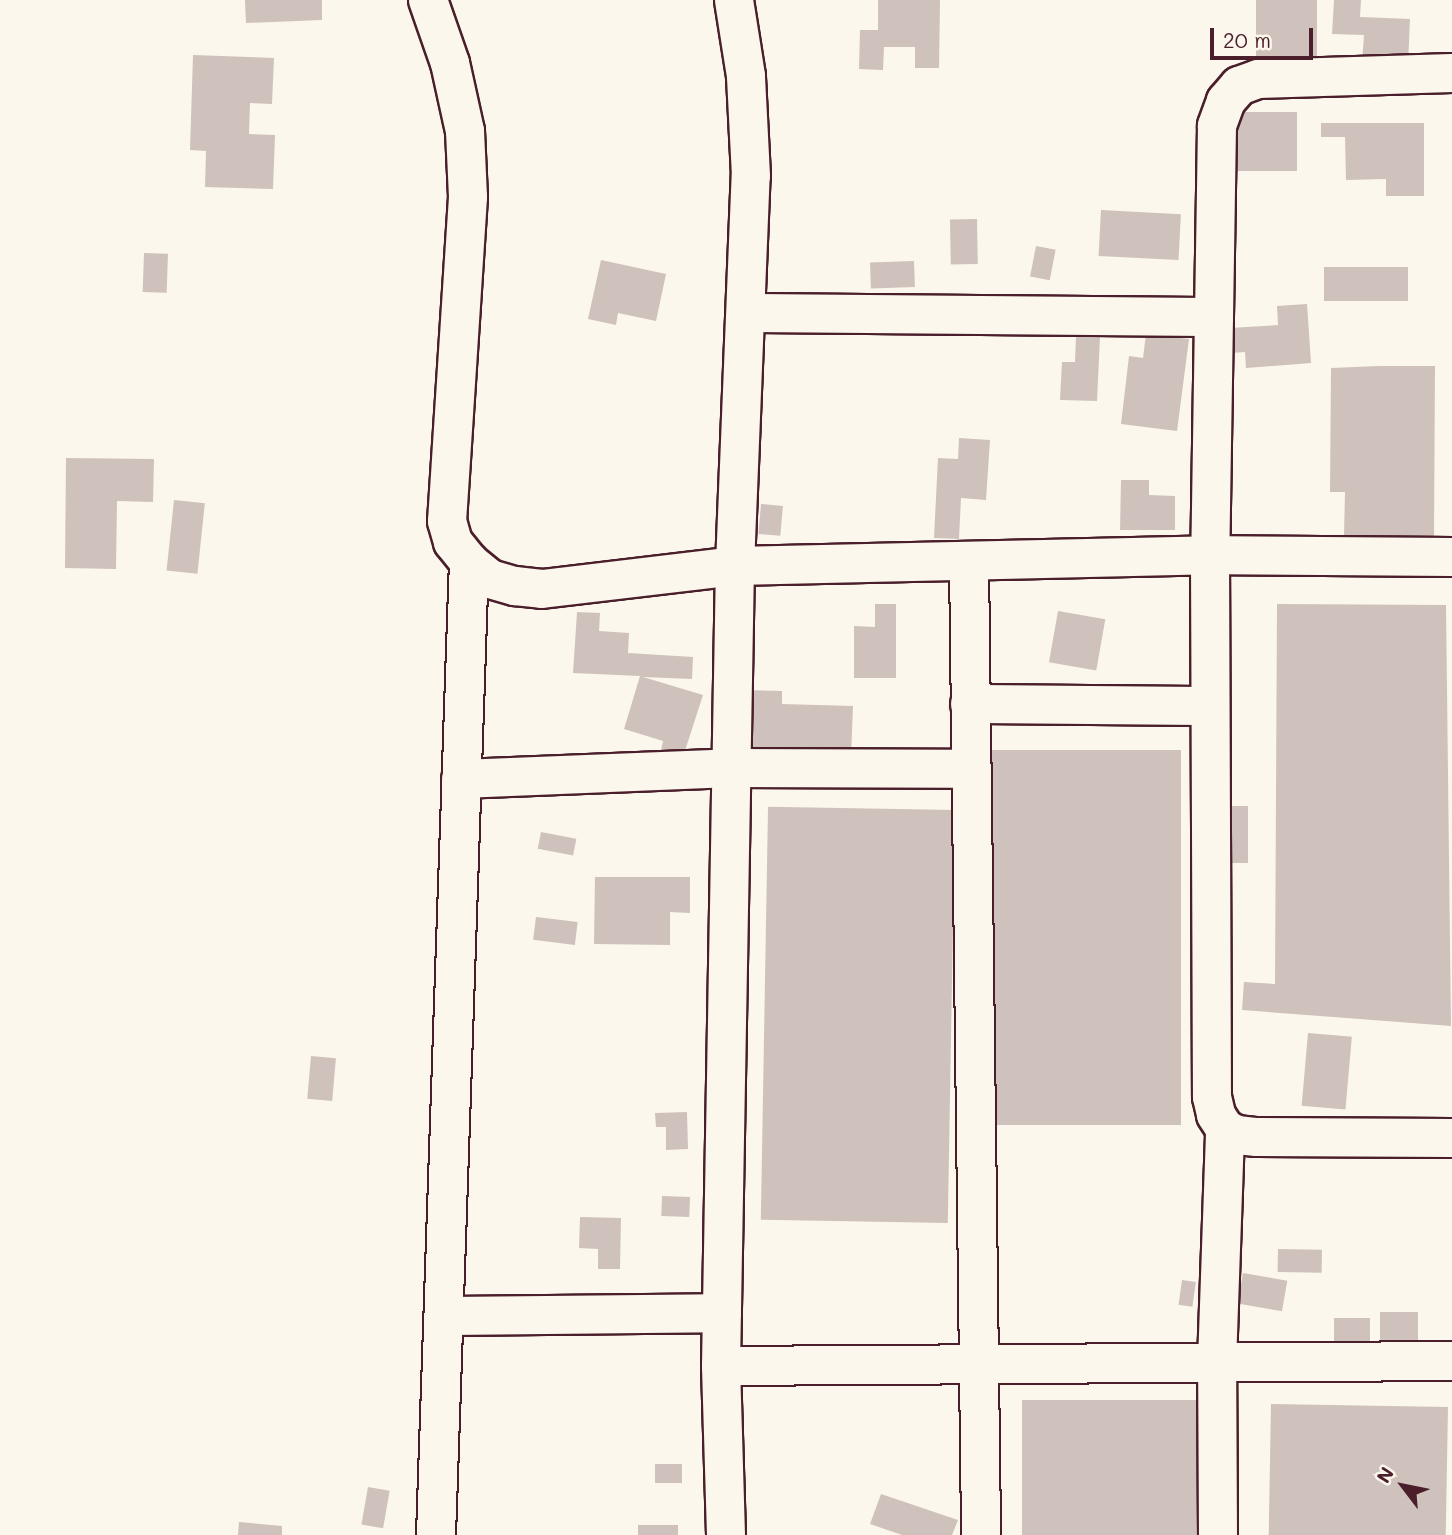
<!DOCTYPE html>
<style>
body{margin:0}
#map{position:relative;width:1452px;height:1535px;overflow:hidden;background:#fbf7ec;font-family:Mali,sans-serif}
div>[style]{position:absolute}
.building>*{inset:0;background:#cfc2bc;transform-origin:0 0}
.roads{filter:drop-shadow(2px 0 #4a1f2b) drop-shadow(-2px 0 #4a1f2b) drop-shadow(0 2px #4a1f2b) drop-shadow(0 -2px #4a1f2b)}
.street>*{height:38px;margin:-19px;padding:0 19px;transform-origin:19px;border-radius:19px;background:#fbf7ec}
span{translate:-50% -50%;white-space:nowrap;text-align:center;line-height:1.15;-webkit-text-stroke:5px #fbf7ec;paint-order:stroke}
.north{position:absolute;left:1368px;top:1451px;width:70px;height:70px;-webkit-text-stroke:5px #fbf7ec;paint-order:stroke;rotate:302deg;font-size:19px;font-weight:700;line-height:28px;text-align:center;color:#4a1f2b}
.north::after{content:'';display:block;margin:auto;width:24px;height:32px;background:#4a1f2b;clip-path:polygon(50% 0,100% 100%,50% 72%,0 100%)}
.scale{position:absolute;left:1210px;top:28px;width:103px;height:32px;box-sizing:border-box;border:4px solid #4a1f2b;border-top:0;padding-left:9px;font-size:21px;line-height:24px;white-space:nowrap;color:#4a1f2b;-webkit-text-stroke:5px #fbf7ec;paint-order:stroke}
</style>
<div id="map">
<div class="building">
<div style="clip-path:polygon(245px 0,322px 0,322px 20px,246px 23px)"></div>
<div style="clip-path:polygon(878px 0,940px 0,939px 68px,915px 68px,915px 47px,884px 47px,883px 70px,859px 69px,860px 30px,878px 30px)"></div>
<div style="left:1256px;top:0;width:61px;height:64px"></div>
<div style="clip-path:polygon(1334px 0,1361px 0,1360px 17px,1410px 19px,1408px 65px,1362px 63px,1364px 35px,1332px 34px)"></div>
<div style="clip-path:polygon(193px 55px,274px 58px,272px 104px,250px 103px,249px 134px,275px 135px,273px 189px,205px 187px,206px 151px,190px 150px)"></div>
<div style="left:1297px;top:112px;width:59px;height:72px;rotate:90deg"></div>
<div style="clip-path:polygon(1321px 123px,1424px 123px,1424px 196px,1386px 196px,1386px 179px,1346px 180px,1345px 137px,1321px 137px)"></div>
<div style="left:1101px;top:210px;width:80px;height:46px;rotate:3deg"></div>
<div style="left:977px;top:219px;width:45px;height:27px;rotate:89deg"></div>
<div style="left:1036px;top:246px;width:20px;height:31px;rotate:11deg"></div>
<div style="left:144px;top:253px;width:24px;height:39px;rotate:2deg"></div>
<div style="clip-path:polygon(601px 260px,666px 274px,656px 321px,618px 313px,616px 325px,588px 319px)"></div>
<div style="left:914px;top:261px;width:26px;height:44px;rotate:88deg"></div>
<div style="left:1324px;top:267px;width:84px;height:34px"></div>
<div style="clip-path:polygon(1307px 304px,1311px 363px,1246px 368px,1245px 352px,1231px 353px,1230px 328px,1278px 325px,1277px 306px)"></div>
<div style="clip-path:polygon(1146px 334px,1189px 339px,1177px 431px,1121px 424px,1129px 356px,1143px 358px)"></div>
<div style="clip-path:polygon(1076px 337px,1100px 337px,1097px 401px,1060px 400px,1062px 362px,1075px 362px)"></div>
<div style="clip-path:polygon(1379px 366px,1435px 366px,1434px 536px,1344px 535px,1345px 492px,1330px 492px,1331px 368px)"></div>
<div style="clip-path:polygon(959px 438px,990px 440px,986px 500px,961px 498px,959px 539px,934px 538px,938px 458px,958px 459px)"></div>
<div style="clip-path:polygon(66px 458px,154px 459px,153px 502px,117px 501px,116px 569px,65px 568px)"></div>
<div style="clip-path:polygon(1121px 480px,1149px 480px,1149px 495px,1175px 496px,1175px 530px,1120px 530px)"></div>
<div style="left:174px;top:500px;width:31px;height:71px;rotate:6deg"></div>
<div style="left:761px;top:504px;width:22px;height:30px;rotate:5deg"></div>
<div style="clip-path:polygon(875px 604px,896px 604px,896px 678px,854px 678px,854px 626px,875px 627px)"></div>
<div style="clip-path:polygon(1277px 604px,1446px 605px,1451px 1026px,1242px 1010px,1244px 982px,1275px 984px)"></div>
<div style="left:1058px;top:611px;width:48px;height:52px;rotate:10deg"></div>
<div style="clip-path:polygon(577px 612px,600px 613px,599px 631px,629px 633px,628px 653px,693px 657px,692px 679px,643px 677px,703px 695px,683px 757px,661px 750px,663px 741px,624px 729px,640px 676px,573px 673px)"></div>
<div style="clip-path:polygon(735px 690px,782px 691px,782px 704px,853px 706px,851px 757px,733px 755px)"></div>
<div style="left:1181px;top:750px;width:375px;height:189px;rotate:90deg"></div>
<div style="left:1213px;top:806px;width:35px;height:57px"></div>
<div style="left:955px;top:810px;width:413px;height:187px;rotate:91deg"></div>
<div style="left:541px;top:832px;width:36px;height:17px;rotate:11deg"></div>
<div style="clip-path:polygon(595px 877px,690px 877px,690px 913px,670px 912px,670px 945px,594px 944px)"></div>
<div style="left:536px;top:917px;width:42px;height:23px;rotate:7deg"></div>
<div style="left:1308px;top:1033px;width:44px;height:73px;rotate:5deg"></div>
<div style="left:311px;top:1056px;width:25px;height:43px;rotate:5deg"></div>
<div style="clip-path:polygon(687px 1112px,688px 1149px,666px 1150px,666px 1127px,656px 1127px,655px 1113px)"></div>
<div style="left:662px;top:1196px;width:28px;height:20px;rotate:2deg"></div>
<div style="clip-path:polygon(580px 1217px,621px 1218px,620px 1269px,598px 1269px,598px 1249px,579px 1248px)"></div>
<div style="left:1278px;top:1249px;width:44px;height:23px;rotate:1deg"></div>
<div style="left:1243px;top:1273px;width:45px;height:31px;rotate:10deg"></div>
<div style="left:1182px;top:1280px;width:14px;height:25px;rotate:8deg"></div>
<div style="left:1418px;top:1312px;width:34px;height:38px;rotate:90deg"></div>
<div style="left:1370px;top:1318px;width:23px;height:36px;rotate:90deg"></div>
<div style="left:1022px;top:1400px;width:188px;height:135px"></div>
<div style="left:1271px;top:1404px;width:177px;height:131px;rotate:1deg"></div>
<div style="left:655px;top:1464px;width:27px;height:19px"></div>
<div style="left:368px;top:1487px;width:22px;height:38px;rotate:10deg"></div>
<div style="clip-path:polygon(881px 1494px,958px 1520px,952px 1535px,902px 1535px,870px 1524px)"></div>
<div style="clip-path:polygon(239px 1522px,282px 1526px,282px 1535px,238px 1535px)"></div>
<div style="left:678px;top:1525px;width:10px;height:40px;rotate:90deg"></div>
</div>
<div class="roads">
<div class="street">
<div style="left:428px;top:0;width:67px;rotate:70.8deg"></div>
<div style="left:450px;top:63px;width:70px;rotate:77.6deg"></div>
<div style="left:465px;top:131px;width:66px;rotate:87.4deg"></div>
<div style="left:468px;top:197px;width:325px;rotate:93.7deg"></div>
<div style="left:447px;top:521px;width:22px;rotate:74deg"></div>
<div style="left:453px;top:542px;width:26px;rotate:51deg"></div>
<div style="left:469px;top:562px;width:27px;rotate:39deg"></div>
<div style="left:490px;top:579px;width:26px;rotate:16deg"></div>
<div style="left:515px;top:586px;width:27px;rotate:6deg"></div>
<div style="left:542px;top:589px;width:194px;rotate:-6.8deg"></div>
<div style="left:735px;top:566px;width:475px;rotate:-1.3deg"></div>
<div style="left:1210px;top:555px;width:242px;rotate:0.5deg"></div>
<div style="left:1452px;top:73px;width:194px;rotate:178.2deg"></div>
<div style="left:1258px;top:79px;width:20px;rotate:160deg"></div>
<div style="left:1239px;top:86px;width:20px;rotate:131deg"></div>
<div style="left:1226px;top:101px;width:27px;rotate:110deg"></div>
<div style="left:1217px;top:126px;width:429px;rotate:90.9deg"></div>
<div style="left:1210px;top:555px;width:542px;rotate:89.79deg"></div>
<div style="left:1212px;top:1097px;width:18px;rotate:77deg"></div>
<div style="left:1216px;top:1115px;width:17px;rotate:57deg"></div>
<div style="left:1225px;top:1129px;width:13px;rotate:27deg"></div>
<div style="left:1237px;top:1135px;width:20px;rotate:6deg"></div>
<div style="left:1257px;top:1137px;width:195px;rotate:0.3deg"></div>
<div style="left:746px;top:313px;width:468px;rotate:0.5deg"></div>
<div style="left:969px;top:561px;width:974px;rotate:89.29deg"></div>
<div style="left:970px;top:704px;width:240px;rotate:0.5deg"></div>
<div style="left:461px;top:779px;width:271px;rotate:-2.3deg"></div>
<div style="left:732px;top:768px;width:239px;rotate:0.2deg"></div>
<div style="left:444px;top:1316px;width:278px;rotate:-0.6deg"></div>
<div style="left:721px;top:1366px;width:731px;rotate:-0.39deg"></div>
<div style="left:436px;top:1535px;width:974px;rotate:-88.06deg"></div>
<div style="left:726px;top:1535px;width:169px;rotate:-91.7deg"></div>
<div style="left:721px;top:1366px;width:800px;rotate:-89deg"></div>
<div style="left:735px;top:566px;width:390px;rotate:-87.7deg"></div>
<div style="left:751px;top:176px;width:100px;rotate:-92.9deg"></div>
<div style="left:746px;top:76px;width:77px;rotate:-99deg"></div>
<div style="left:1218px;top:1535px;width:172px;rotate:-90.3deg"></div>
<div style="left:1217px;top:1363px;width:234px;rotate:-88deg"></div>
</div>
</div>
<div class="north">N</div>
<div class="scale">20 m</div>
</div>
